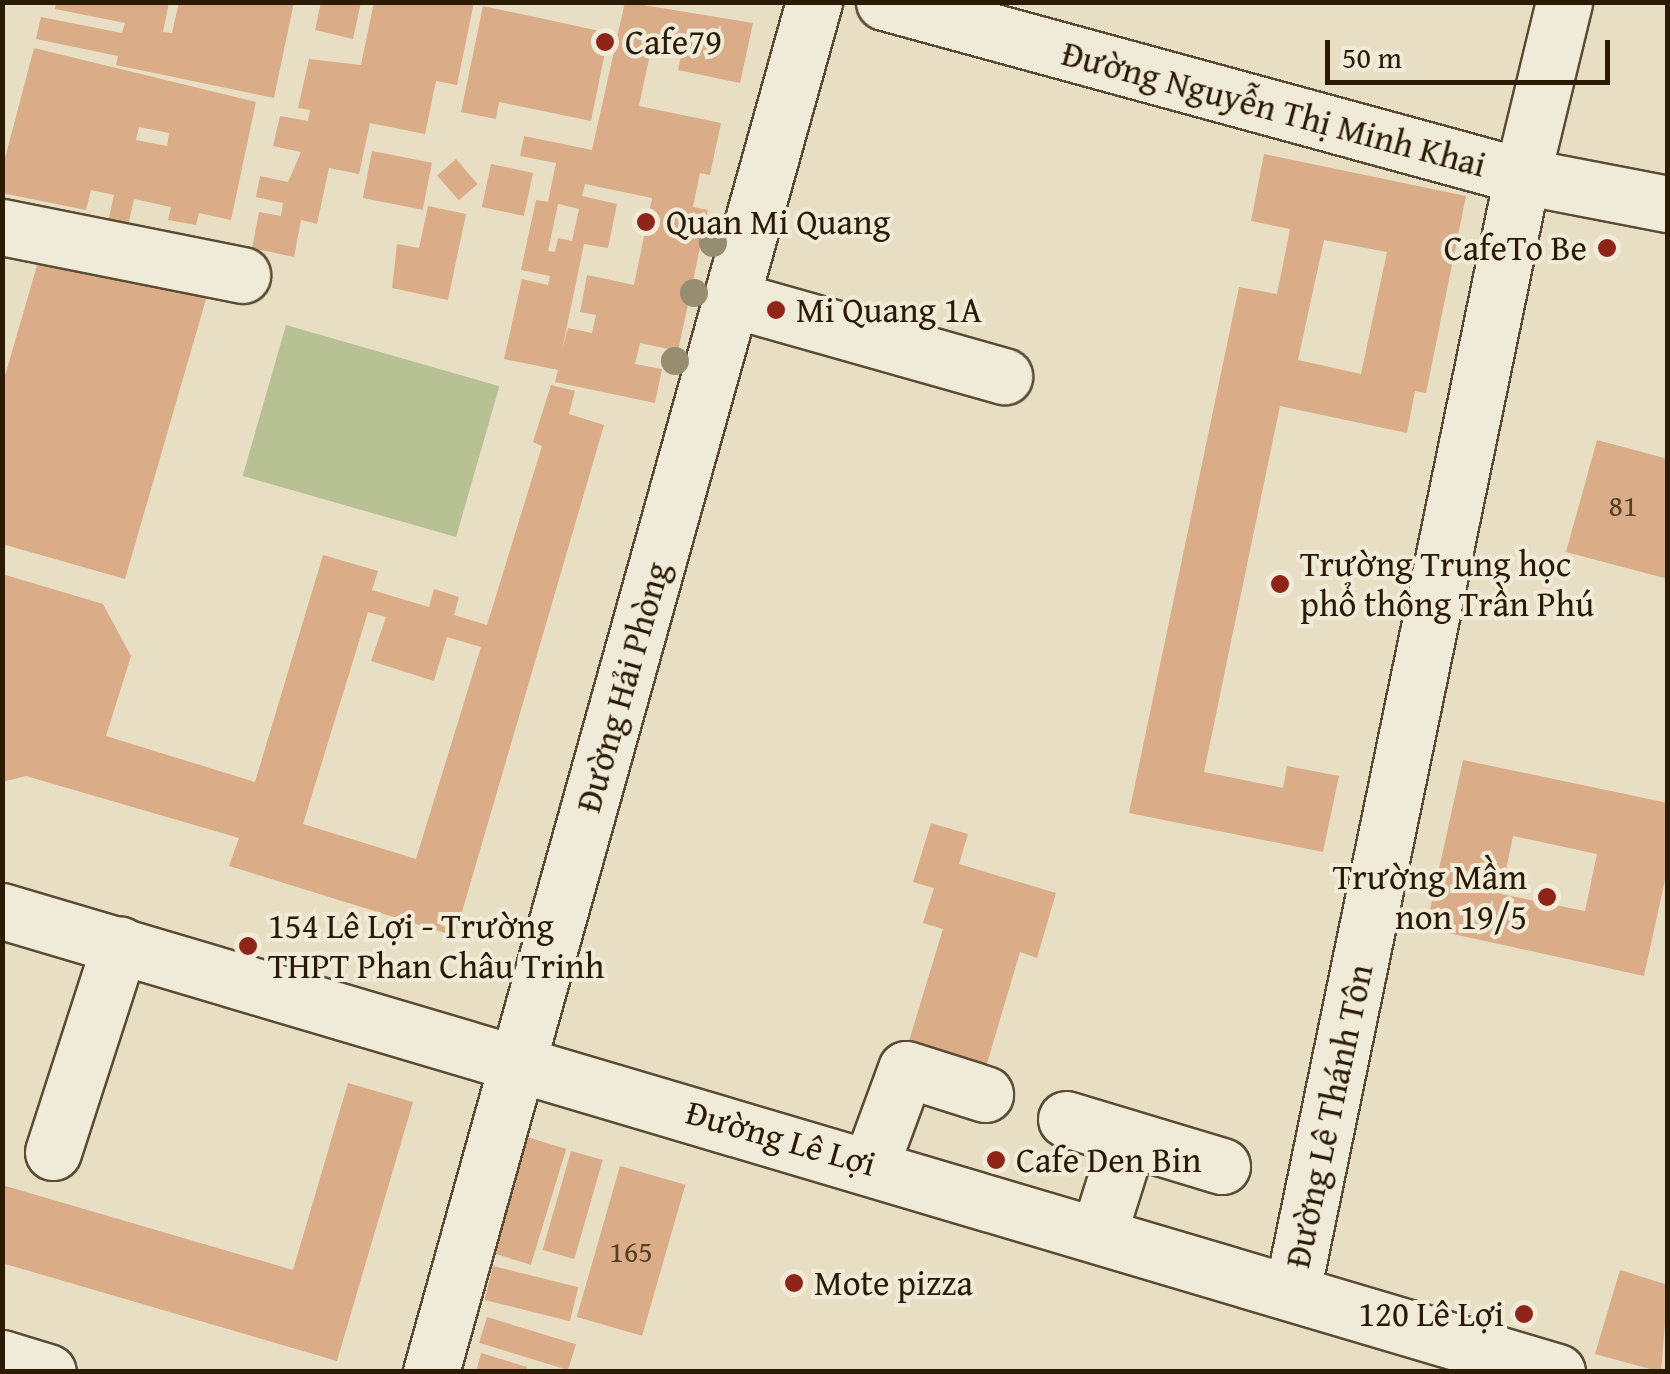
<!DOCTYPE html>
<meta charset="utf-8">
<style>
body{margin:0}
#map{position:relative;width:1670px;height:1374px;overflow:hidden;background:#e8dec3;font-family:"Gentium Book Plus",serif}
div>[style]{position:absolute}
.green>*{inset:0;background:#b7c193;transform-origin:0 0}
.building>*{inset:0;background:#daac88;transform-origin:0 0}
.roads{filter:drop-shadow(2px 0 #5a4c34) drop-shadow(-2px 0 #5a4c34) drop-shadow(0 2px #5a4c34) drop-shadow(0 -2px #5a4c34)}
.minor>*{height:55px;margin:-27.5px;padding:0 27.5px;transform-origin:27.5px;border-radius:27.5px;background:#f0ead8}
.trees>*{width:28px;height:28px;margin:-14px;border-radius:50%;background:#978e72}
.dots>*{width:28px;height:28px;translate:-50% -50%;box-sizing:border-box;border:5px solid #f0ead8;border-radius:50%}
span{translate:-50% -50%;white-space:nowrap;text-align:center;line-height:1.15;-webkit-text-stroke:8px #f0ead8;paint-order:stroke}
.number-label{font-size:30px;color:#573f25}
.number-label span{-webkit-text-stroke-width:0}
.poi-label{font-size:35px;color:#2b1b04}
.left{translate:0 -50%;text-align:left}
.right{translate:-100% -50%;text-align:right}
.street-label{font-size:35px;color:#2b1b04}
.frame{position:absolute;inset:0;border:5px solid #2b1b04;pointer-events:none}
.scale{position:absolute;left:1325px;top:40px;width:285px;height:45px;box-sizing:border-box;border:5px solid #2b1b04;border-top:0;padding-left:12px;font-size:30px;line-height:35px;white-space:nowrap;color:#2b1b04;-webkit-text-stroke:8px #f0ead8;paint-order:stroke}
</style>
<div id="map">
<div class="green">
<div style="left:286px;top:325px;width:222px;height:157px;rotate:16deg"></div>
</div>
<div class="building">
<div style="clip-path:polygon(56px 2px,169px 2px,163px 32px,172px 33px,179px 2px,294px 2px,274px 98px,116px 65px,118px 56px,36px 39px,41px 17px,122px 33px,125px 23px,55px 9px)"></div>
<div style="clip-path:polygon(321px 2px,361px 2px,353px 39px,315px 30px)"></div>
<div style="clip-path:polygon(374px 2px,474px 2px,457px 85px,436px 81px,425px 134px,370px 123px,359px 174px,329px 168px,317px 224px,301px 220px,294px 257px,252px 248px,259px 212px,281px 216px,283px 203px,256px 197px,260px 176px,288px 182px,301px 152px,273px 146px,280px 116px,308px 121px,310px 110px,298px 108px,309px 59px,361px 65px)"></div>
<div style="clip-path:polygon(evenodd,625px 2px,753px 23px,740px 83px,678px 70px,683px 46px,653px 40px,639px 106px,721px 123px,710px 175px,700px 173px,693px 207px,708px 210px,678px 351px,640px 343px,635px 364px,662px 369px,655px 403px,555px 382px,558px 370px,504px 359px,522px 279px,548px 285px,550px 276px,521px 270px,536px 200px,548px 202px,556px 163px,520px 156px,524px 136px,592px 150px,625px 2px,585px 184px,652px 198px,634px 285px,587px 275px,580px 312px,596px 315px,592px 333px,568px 328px,562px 350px,584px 244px,608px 248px,617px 204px,582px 196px,585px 184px,625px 2px,558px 204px,579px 209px,572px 241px,558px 238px,555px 252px,548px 251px,558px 204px)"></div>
<div style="clip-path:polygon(483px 6px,609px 33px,591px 121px,499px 102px,496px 119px,461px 112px)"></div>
<div style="clip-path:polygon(evenodd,34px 48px,256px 102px,231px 220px,199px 213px,196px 225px,168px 220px,171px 207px,134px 199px,126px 235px,106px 231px,114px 195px,91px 190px,86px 210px,2px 193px,4px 162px,34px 48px,139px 127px,169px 133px,167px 146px,136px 140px,139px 127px)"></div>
<div style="left:372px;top:151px;width:61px;height:48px;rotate:11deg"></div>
<div style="clip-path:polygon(evenodd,1264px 154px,1466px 196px,1426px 393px,1415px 391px,1407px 433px,1280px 406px,1204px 772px,1283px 788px,1287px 766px,1339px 776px,1323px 852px,1129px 813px,1239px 287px,1277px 294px,1290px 229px,1251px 221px,1264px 154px,1324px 240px,1387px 252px,1361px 374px,1298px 360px,1324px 240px)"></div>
<div style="left:456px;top:159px;width:33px;height:25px;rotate:49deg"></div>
<div style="left:491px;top:164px;width:43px;height:44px;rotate:12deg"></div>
<div style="clip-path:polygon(428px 206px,466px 214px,448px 300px,392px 288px,397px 244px,419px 248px)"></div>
<div style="clip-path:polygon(43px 245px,208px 292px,125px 579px,2px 544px,2px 386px)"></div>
<div style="clip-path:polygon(evenodd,551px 385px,575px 391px,569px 414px,604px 425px,455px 936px,229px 866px,239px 838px,26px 776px,2px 782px,2px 574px,103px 604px,131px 656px,106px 736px,255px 782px,323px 555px,378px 571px,372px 590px,429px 607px,434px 589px,459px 597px,454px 615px,487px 625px,542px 446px,533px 442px,551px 385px,368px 612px,386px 617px,371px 661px,434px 681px,447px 637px,481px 647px,416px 859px,303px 824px,368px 612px)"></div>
<div style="clip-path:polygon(1597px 440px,1668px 459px,1668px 579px,1566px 552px)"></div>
<div style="clip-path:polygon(evenodd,1463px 760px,1668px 803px,1668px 866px,1644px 976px,1426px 928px,1463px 760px,1513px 836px,1597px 854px,1585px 911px,1501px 894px,1513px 836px)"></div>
<div style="clip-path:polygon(931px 823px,968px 834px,959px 864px,1056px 893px,1037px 958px,1020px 952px,980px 1087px,902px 1064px,943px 929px,923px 923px,934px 888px,913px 882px)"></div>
<div style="clip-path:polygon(348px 1083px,413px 1102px,337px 1361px,2px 1263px,2px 1185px,293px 1270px)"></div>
<div style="left:527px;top:1137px;width:41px;height:121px;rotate:17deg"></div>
<div style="left:571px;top:1151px;width:33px;height:103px;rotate:16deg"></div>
<div style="left:620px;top:1166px;width:68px;height:157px;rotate:16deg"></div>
<div style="left:493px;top:1266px;width:88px;height:35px;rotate:14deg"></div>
<div style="clip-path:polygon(1620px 1270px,1668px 1285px,1661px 1372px,1595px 1354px)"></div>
<div style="left:487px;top:1317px;width:93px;height:27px;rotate:17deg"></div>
<div style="clip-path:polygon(481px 1353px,527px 1367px,526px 1372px,476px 1372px)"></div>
</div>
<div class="roads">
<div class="minor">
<div style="left:884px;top:2px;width:661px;rotate:15.26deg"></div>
<div style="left:1522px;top:176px;width:149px;rotate:10.9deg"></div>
<div style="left:2px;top:227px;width:245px;rotate:11.3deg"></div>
<div style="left:731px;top:299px;width:284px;rotate:15.8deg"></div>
<div style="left:2px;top:911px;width:1622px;rotate:16.51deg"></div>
<div style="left:1066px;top:1119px;width:163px;rotate:16.8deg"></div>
<div style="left:53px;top:1152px;width:218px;rotate:-72.1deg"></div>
<div style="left:871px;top:1164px;width:101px;rotate:-69.8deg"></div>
<div style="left:906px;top:1069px;width:83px;rotate:17.6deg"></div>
<div style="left:1098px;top:1235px;width:100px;rotate:-72.5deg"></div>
<div style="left:1292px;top:1292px;width:1139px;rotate:-78.35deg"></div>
<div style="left:1522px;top:176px;width:179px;rotate:-76.4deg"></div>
<div style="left:2px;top:1358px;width:48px;rotate:16.9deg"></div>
<div style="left:431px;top:1372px;width:1423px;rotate:-74.38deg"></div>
</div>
</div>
<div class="trees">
<div style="left:713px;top:243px"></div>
<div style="left:694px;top:293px"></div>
<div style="left:675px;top:361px"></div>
</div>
<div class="dots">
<div style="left:605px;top:42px;background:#8f2418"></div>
<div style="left:646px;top:222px;background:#8f2418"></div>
<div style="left:1607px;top:248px;background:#8f2418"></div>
<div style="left:776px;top:310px;background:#8f2418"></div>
<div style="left:1280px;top:584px;background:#8f2418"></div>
<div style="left:1547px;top:897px;background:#8f2418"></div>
<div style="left:248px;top:946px;background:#8f2418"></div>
<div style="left:996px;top:1160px;background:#8f2418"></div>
<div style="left:794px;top:1283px;background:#8f2418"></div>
<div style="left:1524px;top:1314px;background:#8f2418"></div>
</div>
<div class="number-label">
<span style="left:1623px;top:505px">81</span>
<span style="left:631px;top:1251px">165</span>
</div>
<div class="poi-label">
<span class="left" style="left:625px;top:42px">Cafe79</span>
<span class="left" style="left:666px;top:222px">Quan Mi Quang</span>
<span class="right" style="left:1587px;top:248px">CafeTo Be</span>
<span class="left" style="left:796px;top:310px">Mi Quang 1A</span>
<span class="left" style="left:1300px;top:584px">Trường Trung học<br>phổ thông Trần Phú</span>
<span class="right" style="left:1527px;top:897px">Trường Mầm<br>non 19/5</span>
<span class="left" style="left:268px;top:946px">154 Lê Lợi - Trường<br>THPT Phan Châu Trinh</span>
<span class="left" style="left:1016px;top:1160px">Cafe Den Bin</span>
<span class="left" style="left:814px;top:1283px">Mote pizza</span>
<span class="right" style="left:1504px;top:1314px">120 Lê Lợi</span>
</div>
<div class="street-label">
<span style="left:1274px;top:109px;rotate:15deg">Đường Nguyễn Thị Minh Khai</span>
<span style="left:623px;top:687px;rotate:-74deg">Đường Hải Phòng</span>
<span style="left:1329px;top:1116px;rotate:-78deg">Đường Lê Thánh Tôn</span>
<span style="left:781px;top:1138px;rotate:16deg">Đường Lê Lợi</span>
</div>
<div class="frame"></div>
<div class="scale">50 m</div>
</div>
